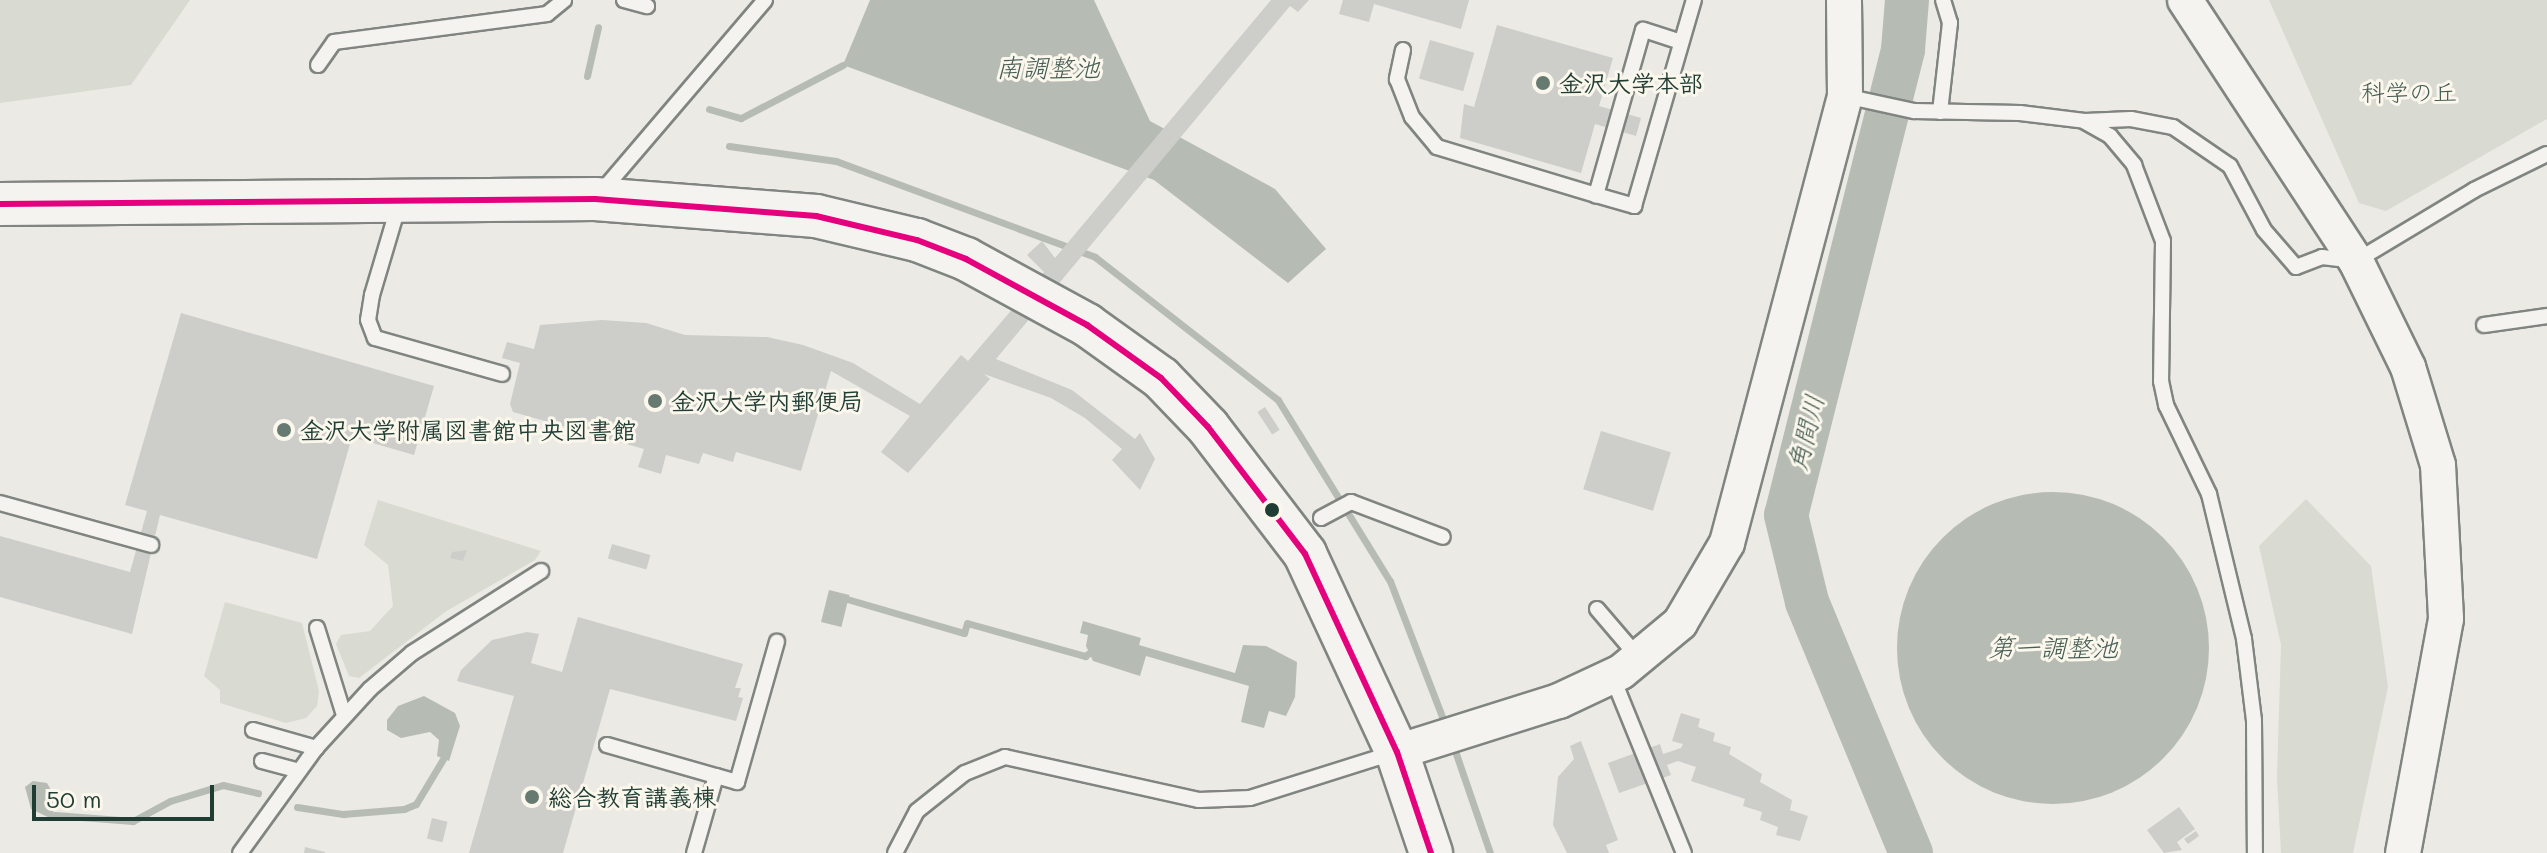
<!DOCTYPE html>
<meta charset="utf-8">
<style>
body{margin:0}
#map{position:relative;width:2547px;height:853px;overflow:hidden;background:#ebeae4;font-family:Mali,"Klee One",sans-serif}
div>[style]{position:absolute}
.green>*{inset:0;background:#d9dbd2}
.water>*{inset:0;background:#b6bcb4;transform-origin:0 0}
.round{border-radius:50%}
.stream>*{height:7px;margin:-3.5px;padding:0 3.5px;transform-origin:3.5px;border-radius:3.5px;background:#b6bcb4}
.river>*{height:44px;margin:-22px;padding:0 22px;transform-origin:22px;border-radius:22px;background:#b6bcb4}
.building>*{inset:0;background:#cdceca;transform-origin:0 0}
.roads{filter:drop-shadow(2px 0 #808581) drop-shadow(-2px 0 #808581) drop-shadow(0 2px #808581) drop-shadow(0 -2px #808581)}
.service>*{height:14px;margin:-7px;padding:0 7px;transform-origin:7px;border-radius:7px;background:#f4f3ef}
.tertiary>*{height:34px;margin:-17px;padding:0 17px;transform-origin:17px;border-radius:17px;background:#f4f3ef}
.primary>*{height:42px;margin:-21px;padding:0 21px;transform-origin:21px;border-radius:21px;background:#f4f3ef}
.bus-1>*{height:6px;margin:-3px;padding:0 3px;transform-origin:3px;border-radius:3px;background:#e5007d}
.dots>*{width:22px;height:22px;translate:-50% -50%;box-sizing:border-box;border:4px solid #fbf7ec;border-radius:50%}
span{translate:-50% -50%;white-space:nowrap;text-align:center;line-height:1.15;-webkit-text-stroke:6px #fbf7ec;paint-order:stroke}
.poi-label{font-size:24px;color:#1f3d34;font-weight:700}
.left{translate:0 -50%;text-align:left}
.park-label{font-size:24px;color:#415a51}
.water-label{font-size:26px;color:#455d54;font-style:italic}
.scale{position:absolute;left:32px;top:785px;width:182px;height:36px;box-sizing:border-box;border:4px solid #1f3d34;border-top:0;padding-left:10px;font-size:24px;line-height:28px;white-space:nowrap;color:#1f3d34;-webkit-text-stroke:6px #fbf7ec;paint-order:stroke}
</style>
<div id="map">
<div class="green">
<div style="clip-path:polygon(0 0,190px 0,131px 85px,0 103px)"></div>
<div style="clip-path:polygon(2269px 0,2547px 0,2547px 119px,2386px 211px,2359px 203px)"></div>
<div style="clip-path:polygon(2306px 499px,2371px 566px,2388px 687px,2353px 853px,2281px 853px,2277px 778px,2281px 645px,2259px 546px)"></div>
<div style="clip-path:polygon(378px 500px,541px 551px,535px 560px,445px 612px,359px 678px,349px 676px,336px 644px,341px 635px,370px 631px,393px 606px,388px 565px,364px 545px)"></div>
<div style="clip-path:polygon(225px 602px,302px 623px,319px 691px,317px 706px,306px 718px,286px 723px,220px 703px,220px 690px,204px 676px)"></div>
</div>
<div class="water">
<div style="clip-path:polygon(870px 0,1094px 0,1150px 121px,1275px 189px,1326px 249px,1288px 283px,1154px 180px,843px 65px)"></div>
<div class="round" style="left:1897px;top:492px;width:312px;height:312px"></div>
<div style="left:829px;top:590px;width:21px;height:33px;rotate:14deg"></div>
<div style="clip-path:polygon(1083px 621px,1141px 638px,1139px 645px,1235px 673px,1243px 645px,1266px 646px,1297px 662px,1295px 697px,1286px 716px,1269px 711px,1264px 728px,1241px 722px,1249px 686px,1146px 656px,1140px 676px,1093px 661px,1086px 646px,1088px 635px,1080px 633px)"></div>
<div style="clip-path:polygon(424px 696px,455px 713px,460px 726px,449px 761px,437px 756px,439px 740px,430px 732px,401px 738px,387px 730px,387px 720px,398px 706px)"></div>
<div style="clip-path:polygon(33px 781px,47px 783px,52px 792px,54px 820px,31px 809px,25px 787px)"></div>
</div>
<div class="stream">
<div style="left:587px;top:76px;width:50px;rotate:-77.3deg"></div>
<div style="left:709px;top:109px;width:33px;rotate:16deg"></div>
<div style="left:741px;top:118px;width:115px;rotate:-27.5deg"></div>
<div style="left:729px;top:146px;width:108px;rotate:8deg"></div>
<div style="left:836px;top:161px;width:276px;rotate:20.3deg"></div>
<div style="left:1095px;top:257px;width:232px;rotate:38deg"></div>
<div style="left:1278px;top:400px;width:213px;rotate:58.3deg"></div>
<div style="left:1390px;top:581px;width:156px;rotate:69deg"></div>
<div style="left:847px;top:599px;width:122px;rotate:16.2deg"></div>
<div style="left:964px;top:633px;width:10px;rotate:-73deg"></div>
<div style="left:967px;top:623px;width:123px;rotate:15.6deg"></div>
<div style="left:1085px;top:656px;width:5px;rotate:-37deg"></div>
<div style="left:1452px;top:742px;width:117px;rotate:71.1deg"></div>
<div style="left:297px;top:807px;width:47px;rotate:8.7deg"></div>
<div style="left:343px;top:814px;width:61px;rotate:-4.7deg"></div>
<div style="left:404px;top:809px;width:13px;rotate:-23deg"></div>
<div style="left:416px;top:804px;width:52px;rotate:-59deg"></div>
<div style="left:55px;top:815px;width:78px;rotate:4.4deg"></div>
<div style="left:133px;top:821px;width:42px;rotate:-28.4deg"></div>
<div style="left:170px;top:801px;width:55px;rotate:-16.8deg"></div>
<div style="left:223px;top:785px;width:36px;rotate:13deg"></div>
</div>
<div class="river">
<div style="left:1907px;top:0;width:50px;rotate:94.6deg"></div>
<div style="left:1903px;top:50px;width:479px;rotate:104.1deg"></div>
<div style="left:1786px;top:515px;width:89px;rotate:76.4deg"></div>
<div style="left:1807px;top:602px;width:272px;rotate:67.5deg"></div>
</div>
<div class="building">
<div style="clip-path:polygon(1271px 0,1309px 0,1298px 12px,1290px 6px,996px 359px,1072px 390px,1135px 439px,1140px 433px,1155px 459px,1140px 490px,1112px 460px,1122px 449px,1085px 418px,1051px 398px,984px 374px,990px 379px,908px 473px,881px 452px,910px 416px,831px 371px,801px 471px,736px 452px,733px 462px,703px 453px,699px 464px,666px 455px,661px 474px,638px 467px,644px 449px,513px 412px,510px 404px,520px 363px,502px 358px,507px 342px,534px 349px,540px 325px,602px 320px,646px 323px,685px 335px,767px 337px,803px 345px,853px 363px,920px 404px,961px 355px,968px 361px,1044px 272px,1027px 255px,1042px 241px,1055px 258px)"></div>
<div style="clip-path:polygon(1343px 0,1469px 0,1461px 29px,1374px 4px,1369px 22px,1339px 14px)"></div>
<div style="clip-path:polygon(1497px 25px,1613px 58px,1599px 106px,1641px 118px,1636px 136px,1595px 124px,1581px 173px,1460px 138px,1464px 104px,1474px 107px)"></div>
<div style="left:1430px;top:40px;width:46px;height:40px;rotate:16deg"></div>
<div style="clip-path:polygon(181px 313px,434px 386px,414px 455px,352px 437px,317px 559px,160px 515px,132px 634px,0 597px,0 536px,130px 572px,147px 511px,125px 505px)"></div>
<div style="left:1265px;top:407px;width:27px;height:9px;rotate:57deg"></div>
<div style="left:1601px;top:431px;width:73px;height:61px;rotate:17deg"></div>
<div style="left:612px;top:544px;width:40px;height:15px;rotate:16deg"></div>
<div style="clip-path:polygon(467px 550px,463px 561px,450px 558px,452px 552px)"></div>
<div style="clip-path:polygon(578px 617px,743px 664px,735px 688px,741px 688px,738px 697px,743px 698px,736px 721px,610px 689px,563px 853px,469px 853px,514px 696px,457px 681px,461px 670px,492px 640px,527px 632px,539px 634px,531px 663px,562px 672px)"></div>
<div style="clip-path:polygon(1681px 713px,1700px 719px,1698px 727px,1715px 733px,1713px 741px,1731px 747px,1729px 754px,1762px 774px,1760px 782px,1792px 800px,1790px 810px,1808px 816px,1800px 841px,1776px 835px,1778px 827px,1760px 820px,1762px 812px,1743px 806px,1745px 799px,1691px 781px,1696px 767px,1678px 761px,1667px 765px,1671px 775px,1619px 793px,1608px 763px,1660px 744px,1663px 754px,1681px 748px,1683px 744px,1672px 741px)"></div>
<div style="clip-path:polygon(1581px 741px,1618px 840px,1606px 845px,1609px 853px,1567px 853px,1553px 825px,1558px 777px,1574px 759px,1570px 746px)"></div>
<div style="clip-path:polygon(2179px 807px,2195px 829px,2177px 842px,2182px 850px,2164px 853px,2147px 830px)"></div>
<div style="left:432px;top:818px;width:16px;height:21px;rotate:14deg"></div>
<div style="clip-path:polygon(2196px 831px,2199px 836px,2188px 844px,2184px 839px)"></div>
<div style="clip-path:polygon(305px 847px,325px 852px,325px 853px,304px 853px)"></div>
</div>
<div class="roads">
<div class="service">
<div style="left:624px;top:0;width:24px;rotate:15deg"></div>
<div style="left:1681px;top:42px;width:40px;rotate:-162deg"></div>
<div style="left:1643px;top:30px;width:172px;rotate:105.9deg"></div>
<div style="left:1596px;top:195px;width:40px;rotate:16deg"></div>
<div style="left:1634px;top:206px;width:215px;rotate:-73.8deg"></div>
<div style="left:1403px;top:50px;width:30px;rotate:102deg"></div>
<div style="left:1397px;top:79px;width:41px;rotate:68.5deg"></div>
<div style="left:1412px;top:117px;width:39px;rotate:50deg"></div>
<div style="left:1437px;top:147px;width:166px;rotate:16.8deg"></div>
<div style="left:318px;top:65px;width:28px;rotate:-55deg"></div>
<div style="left:334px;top:42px;width:215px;rotate:-7.5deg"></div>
<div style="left:547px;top:14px;width:22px;rotate:-39deg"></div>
<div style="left:1845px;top:96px;width:71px;rotate:12.3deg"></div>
<div style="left:1914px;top:111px;width:106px;rotate:1.1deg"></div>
<div style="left:2020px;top:113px;width:65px;rotate:7deg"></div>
<div style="left:2085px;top:121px;width:46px;rotate:-2.5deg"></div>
<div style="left:2131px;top:119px;width:43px;rotate:10.8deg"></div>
<div style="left:2173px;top:127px;width:69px;rotate:34.4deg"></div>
<div style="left:2230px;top:166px;width:72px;rotate:62deg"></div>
<div style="left:2264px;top:230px;width:49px;rotate:49.1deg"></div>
<div style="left:2296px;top:267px;width:28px;rotate:-21deg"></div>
<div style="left:2322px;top:257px;width:34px;rotate:7deg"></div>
<div style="left:2356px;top:261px;width:138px;rotate:-31deg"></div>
<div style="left:2474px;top:190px;width:81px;rotate:-26.3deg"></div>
<div style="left:1940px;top:112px;width:90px;rotate:-83.6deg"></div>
<div style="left:1950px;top:23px;width:24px;rotate:-107deg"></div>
<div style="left:2085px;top:122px;width:29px;rotate:29deg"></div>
<div style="left:2110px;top:136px;width:38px;rotate:50deg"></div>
<div style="left:2134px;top:165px;width:81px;rotate:69.1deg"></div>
<div style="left:2163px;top:241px;width:140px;rotate:90.8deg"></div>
<div style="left:2161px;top:381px;width:25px;rotate:78deg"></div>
<div style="left:2166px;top:405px;width:99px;rotate:64.2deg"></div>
<div style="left:2209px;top:494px;width:149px;rotate:76.4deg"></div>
<div style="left:2244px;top:639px;width:82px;rotate:83deg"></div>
<div style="left:2254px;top:720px;width:133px;rotate:89.6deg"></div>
<div style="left:602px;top:191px;width:251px;rotate:-49.5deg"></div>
<div style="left:399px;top:204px;width:95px;rotate:106.5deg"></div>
<div style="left:372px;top:295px;width:25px;rotate:99deg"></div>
<div style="left:368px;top:320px;width:19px;rotate:69deg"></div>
<div style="left:375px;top:338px;width:132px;rotate:15.8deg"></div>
<div style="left:2484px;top:325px;width:64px;rotate:-8.1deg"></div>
<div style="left:0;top:503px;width:157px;rotate:15.5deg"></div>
<div style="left:1321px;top:518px;width:34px;rotate:-28deg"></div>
<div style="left:1351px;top:502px;width:98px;rotate:20.8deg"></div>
<div style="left:1597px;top:609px;width:63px;rotate:49.5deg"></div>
<div style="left:317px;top:628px;width:91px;rotate:72.8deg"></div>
<div style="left:1612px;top:676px;width:191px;rotate:67.9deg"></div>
<div style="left:253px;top:730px;width:66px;rotate:15.9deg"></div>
<div style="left:607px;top:745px;width:113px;rotate:15.9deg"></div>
<div style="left:716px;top:776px;width:80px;rotate:105.9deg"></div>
<div style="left:262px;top:761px;width:38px;rotate:15deg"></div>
<div style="left:716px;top:776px;width:22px;rotate:16deg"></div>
<div style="left:737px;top:782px;width:146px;rotate:-74.1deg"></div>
<div style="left:240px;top:853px;width:130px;rotate:-54.1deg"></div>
<div style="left:316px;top:748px;width:80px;rotate:-47.5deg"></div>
<div style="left:370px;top:689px;width:55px;rotate:-40.6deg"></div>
<div style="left:412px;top:653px;width:153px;rotate:-32.4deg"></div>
<div style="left:895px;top:853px;width:47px;rotate:-62.4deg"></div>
<div style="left:917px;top:811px;width:61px;rotate:-38.4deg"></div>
<div style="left:965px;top:773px;width:43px;rotate:-21.8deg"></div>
<div style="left:1005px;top:757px;width:199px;rotate:12.5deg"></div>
<div style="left:1199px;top:800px;width:51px;rotate:-2.2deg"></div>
<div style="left:1250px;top:798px;width:150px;rotate:-17.5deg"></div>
</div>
<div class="tertiary">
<div style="left:2185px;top:0;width:312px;rotate:56.8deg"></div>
<div style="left:2356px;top:261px;width:118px;rotate:63.9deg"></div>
<div style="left:2408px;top:367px;width:102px;rotate:73deg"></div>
<div style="left:2438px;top:465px;width:154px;rotate:87deg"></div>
<div style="left:2446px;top:619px;width:238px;rotate:100.4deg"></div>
<div style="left:1397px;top:752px;width:170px;rotate:-17.5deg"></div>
<div style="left:1559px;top:701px;width:68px;rotate:-25.1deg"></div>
<div style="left:1621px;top:672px;width:77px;rotate:-39.7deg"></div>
<div style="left:1680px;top:623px;width:93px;rotate:-59.6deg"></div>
<div style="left:1727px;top:543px;width:462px;rotate:-75.2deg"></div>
<div style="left:1845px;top:96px;width:96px;rotate:-90.6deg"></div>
</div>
<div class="primary">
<div style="left:0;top:204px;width:595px;rotate:-0.48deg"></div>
<div style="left:595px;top:199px;width:222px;rotate:4.4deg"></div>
<div style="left:816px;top:216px;width:104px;rotate:13.4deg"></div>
<div style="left:917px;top:240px;width:53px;rotate:21.2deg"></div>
<div style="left:966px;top:259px;width:138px;rotate:28.6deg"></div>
<div style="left:1087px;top:325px;width:91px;rotate:35.6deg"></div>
<div style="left:1161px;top:378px;width:68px;rotate:46.2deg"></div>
<div style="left:1208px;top:427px;width:160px;rotate:52.6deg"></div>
<div style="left:1305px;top:554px;width:218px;rotate:65.1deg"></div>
<div style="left:1397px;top:752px;width:107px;rotate:71.4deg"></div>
</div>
</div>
<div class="bus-1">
<div style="left:0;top:204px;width:595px;rotate:-0.48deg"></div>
<div style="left:595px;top:199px;width:222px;rotate:4.4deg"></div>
<div style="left:816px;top:216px;width:104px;rotate:13.4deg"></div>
<div style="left:917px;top:240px;width:53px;rotate:21.2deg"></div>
<div style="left:966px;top:259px;width:138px;rotate:28.6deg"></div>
<div style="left:1087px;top:325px;width:91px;rotate:35.6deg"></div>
<div style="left:1161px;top:378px;width:68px;rotate:46.2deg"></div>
<div style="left:1208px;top:427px;width:160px;rotate:52.6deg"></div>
<div style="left:1305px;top:554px;width:218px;rotate:65.1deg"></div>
<div style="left:1397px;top:752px;width:107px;rotate:71.4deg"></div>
</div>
<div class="dots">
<div style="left:1543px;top:83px;background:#667a72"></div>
<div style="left:655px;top:401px;background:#667a72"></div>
<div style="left:284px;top:430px;background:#667a72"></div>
<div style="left:1272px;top:510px;background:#1f3d34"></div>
<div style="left:532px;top:797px;background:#667a72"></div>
</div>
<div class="poi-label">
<span class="left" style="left:1559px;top:83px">金沢大学本部</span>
<span class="left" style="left:671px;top:401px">金沢大学内郵便局</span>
<span class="left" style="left:300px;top:430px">金沢大学附属図書館中央図書館</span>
<span class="left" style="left:548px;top:797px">総合教育講義棟</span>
</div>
<div class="park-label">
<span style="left:2409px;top:92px">科学の丘</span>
</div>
<div class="water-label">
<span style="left:1048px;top:68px">南調整池</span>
<span style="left:1806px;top:433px;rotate:-76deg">角間川</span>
<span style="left:2053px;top:648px">第一調整池</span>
</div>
<div class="scale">50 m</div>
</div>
